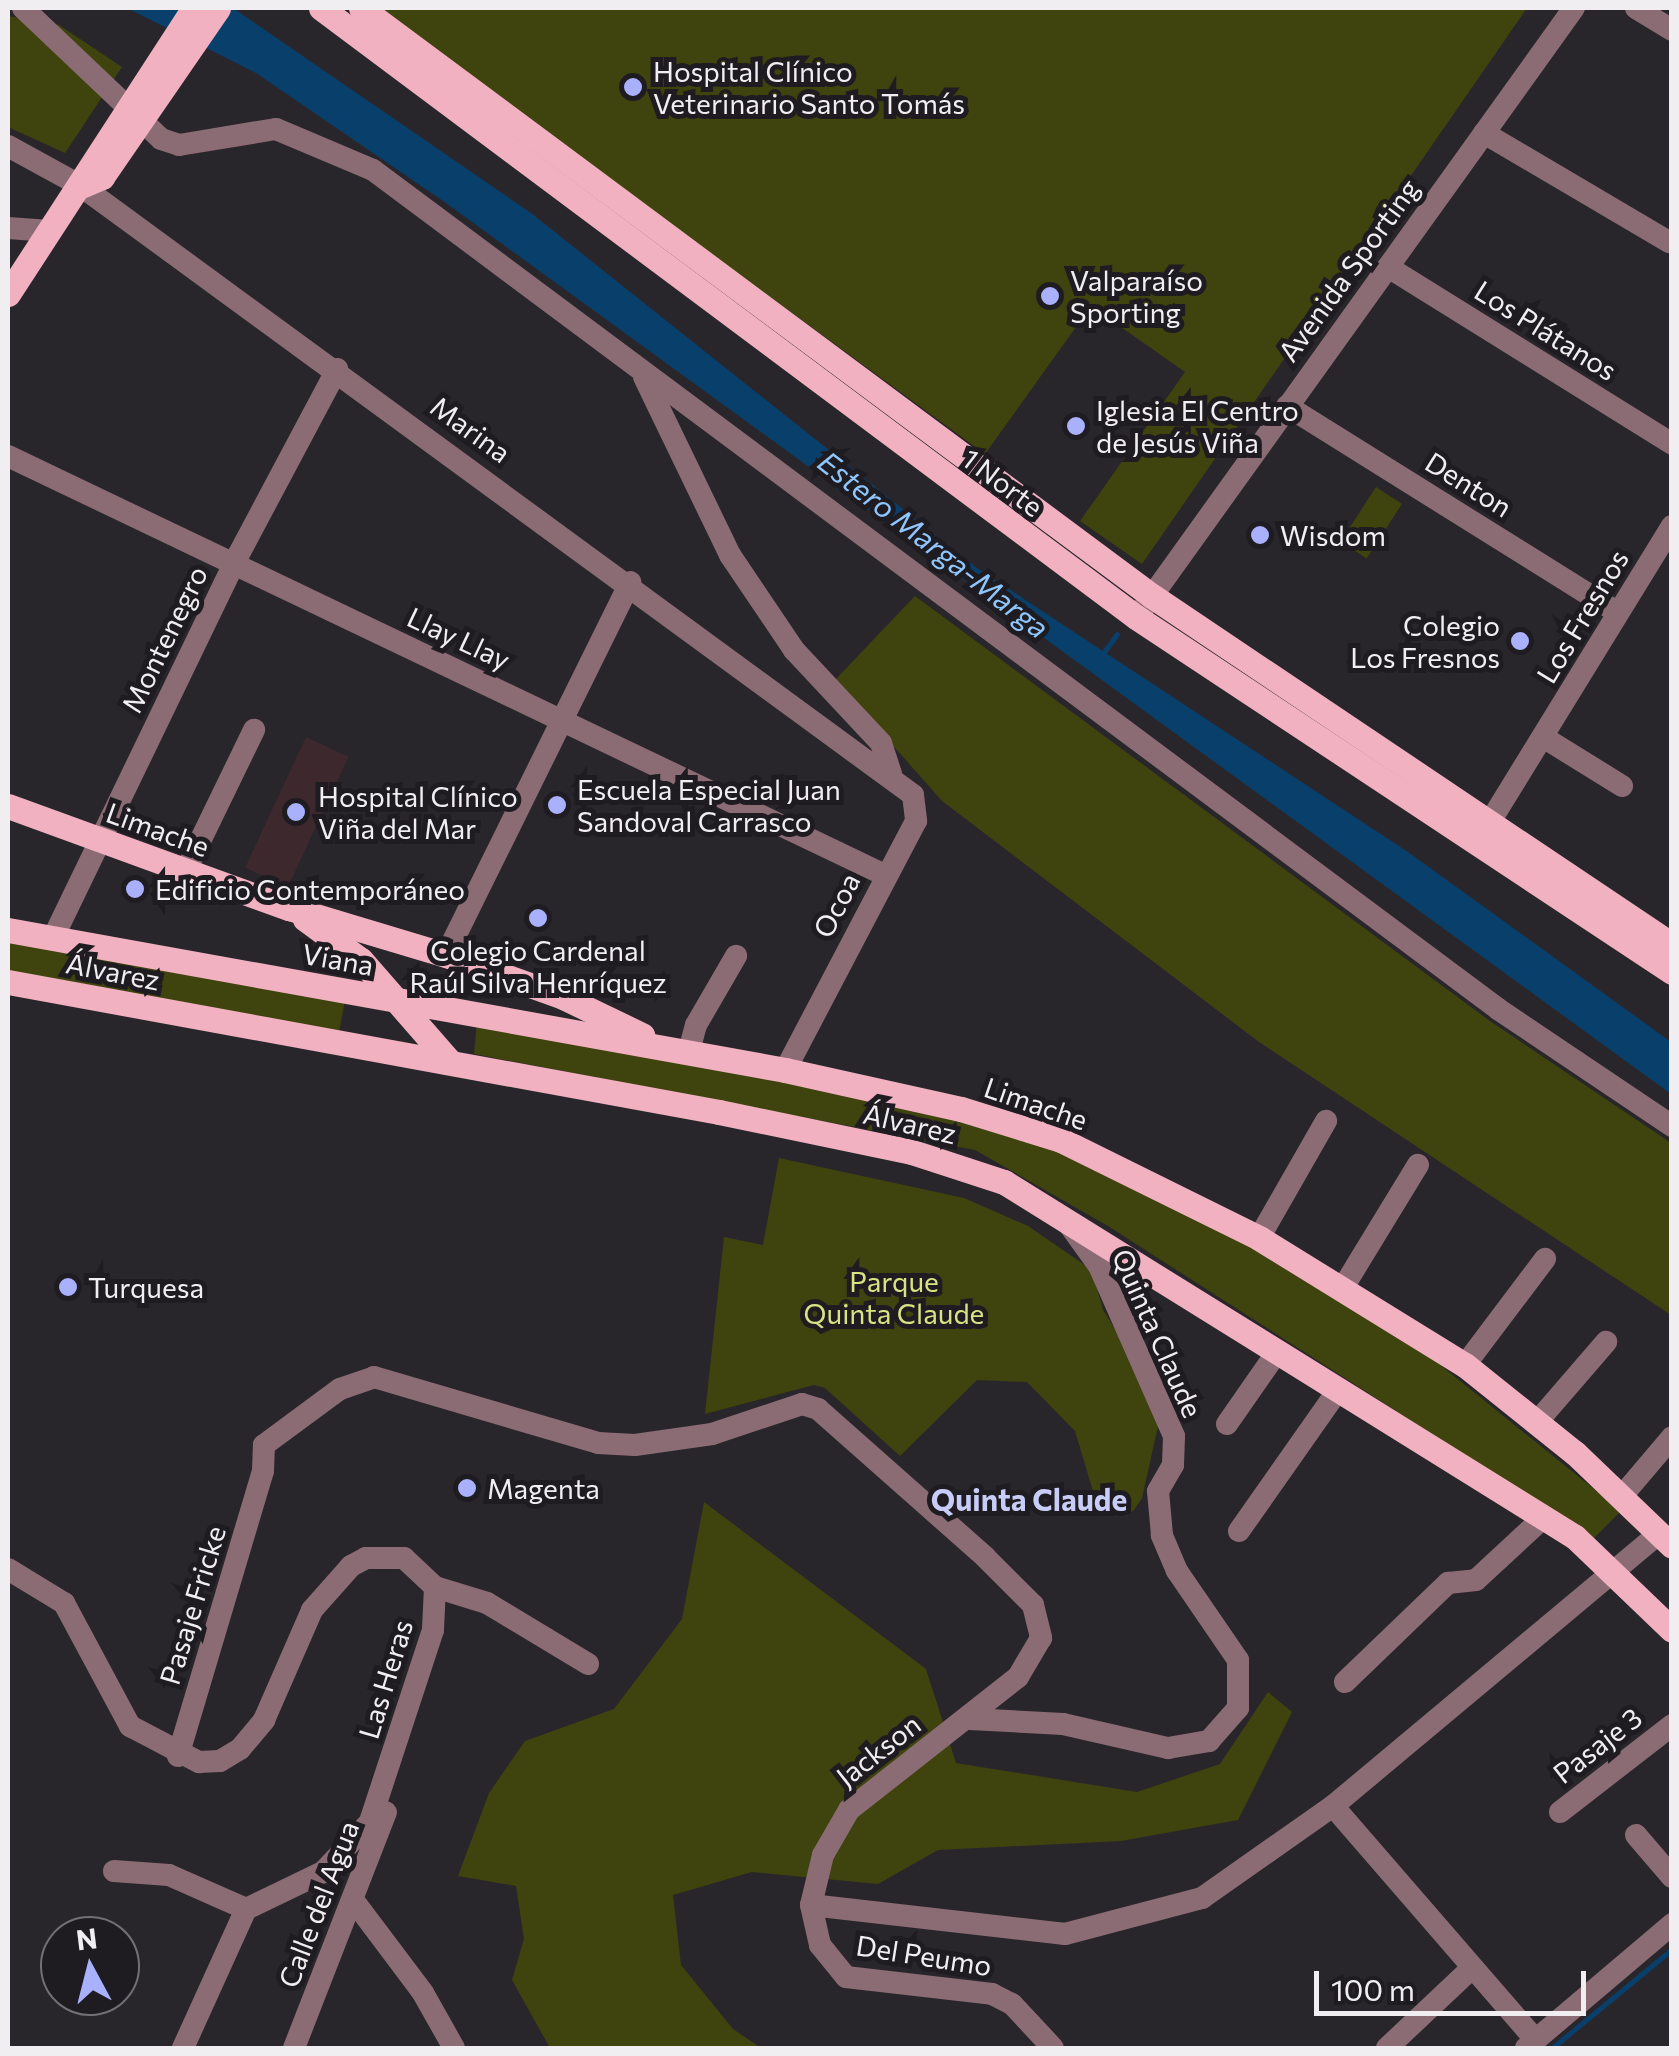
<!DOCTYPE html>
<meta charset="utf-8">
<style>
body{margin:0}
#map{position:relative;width:1679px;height:2056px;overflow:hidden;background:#29262b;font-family:Commissioner,sans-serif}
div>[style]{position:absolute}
.medical>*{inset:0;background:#3c282d;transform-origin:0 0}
.green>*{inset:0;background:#3f430e;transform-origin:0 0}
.water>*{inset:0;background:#093f6b}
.stream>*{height:5px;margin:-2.5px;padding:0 2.5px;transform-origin:2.5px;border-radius:2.5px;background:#093f6b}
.minor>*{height:22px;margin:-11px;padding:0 11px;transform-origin:11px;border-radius:11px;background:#8c6c74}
.major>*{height:25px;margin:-12.5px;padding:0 12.5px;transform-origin:12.5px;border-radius:12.5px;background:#f2b1c1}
.dots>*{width:28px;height:28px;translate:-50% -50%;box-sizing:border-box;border:5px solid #1f1c21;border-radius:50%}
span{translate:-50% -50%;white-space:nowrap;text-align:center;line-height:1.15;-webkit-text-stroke:10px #1f1c21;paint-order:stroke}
.poi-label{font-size:28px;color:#f1eef2}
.left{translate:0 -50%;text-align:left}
.right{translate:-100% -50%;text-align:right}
.street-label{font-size:28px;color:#f1eef2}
.park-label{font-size:28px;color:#d8e482}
.water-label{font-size:30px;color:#8ec6fd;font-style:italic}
.neighbourhood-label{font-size:30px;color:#c8cdf8;font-weight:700}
.frame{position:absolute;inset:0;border:10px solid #f1eef2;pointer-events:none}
.north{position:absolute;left:40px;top:1916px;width:100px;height:100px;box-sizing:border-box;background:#1f1c21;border:2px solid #737075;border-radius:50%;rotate:353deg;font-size:28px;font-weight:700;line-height:40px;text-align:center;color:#f1eef2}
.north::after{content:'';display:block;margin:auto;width:35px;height:45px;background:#a9b0fc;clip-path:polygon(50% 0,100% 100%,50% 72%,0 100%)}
.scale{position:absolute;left:1314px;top:1971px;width:272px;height:45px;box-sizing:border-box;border:5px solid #f1eef2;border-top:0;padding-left:12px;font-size:30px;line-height:35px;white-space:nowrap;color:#f1eef2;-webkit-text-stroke:8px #1f1c21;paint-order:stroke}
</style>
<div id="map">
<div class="medical">
<div style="left:306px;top:737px;width:47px;height:144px;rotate:25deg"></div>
</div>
<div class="green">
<div style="clip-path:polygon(376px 8px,1527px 8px,1142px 564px,1080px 521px,1185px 372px,1091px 306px,985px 454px)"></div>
<div style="clip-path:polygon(8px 16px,59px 25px,122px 67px,65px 153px,8px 127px)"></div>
<div style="left:1376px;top:487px;width:31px;height:65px;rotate:33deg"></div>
<div style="clip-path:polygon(915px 596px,1490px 1021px,1671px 1143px,1671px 1315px,1259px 1042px,942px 801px,835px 680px)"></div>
<div style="left:8px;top:937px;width:343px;height:33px;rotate:11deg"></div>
<div style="clip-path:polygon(477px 1022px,973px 1118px,1050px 1146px,1365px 1304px,1621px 1511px,1594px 1538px,1108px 1226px,975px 1150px,474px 1054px)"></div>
<div style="clip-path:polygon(779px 1158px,964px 1198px,1028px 1226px,1092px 1270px,1103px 1310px,1139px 1367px,1159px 1422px,1142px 1498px,1134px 1510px,1126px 1516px,1093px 1491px,1075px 1431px,1027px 1382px,977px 1380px,900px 1456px,825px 1388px,814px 1385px,705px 1414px,724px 1237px,763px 1245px)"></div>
<div style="clip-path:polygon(704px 1502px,926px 1669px,956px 1763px,1137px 1792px,1220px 1764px,1268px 1692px,1292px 1712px,1238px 1820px,1121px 1841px,938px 1850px,878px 1884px,752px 1872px,673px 1895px,681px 1965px,733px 2029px,761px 2048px,550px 2048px,512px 1980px,524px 1939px,516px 1886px,458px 1876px,489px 1793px,525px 1741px,614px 1709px,682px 1619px)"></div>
</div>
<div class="water">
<div style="clip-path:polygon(127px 8px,233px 8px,531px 213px,977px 568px,1408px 852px,1671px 1042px,1671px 1094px,446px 203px,256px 73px)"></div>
</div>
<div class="stream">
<div style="left:1101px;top:656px;width:27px;rotate:-54deg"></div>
<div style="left:1552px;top:2048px;width:156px;rotate:-39.5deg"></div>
</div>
<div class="minor">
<div style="left:23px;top:8px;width:190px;rotate:43.5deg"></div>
<div style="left:161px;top:139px;width:19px;rotate:18deg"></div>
<div style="left:179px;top:145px;width:98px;rotate:-9.4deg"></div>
<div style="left:276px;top:129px;width:105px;rotate:22.9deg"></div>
<div style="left:373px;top:170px;width:1403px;rotate:36.71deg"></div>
<div style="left:1498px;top:1009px;width:210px;rotate:33.9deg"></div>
<div style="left:1636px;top:8px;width:42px;rotate:31.4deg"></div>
<div style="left:1484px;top:133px;width:215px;rotate:30.5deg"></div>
<div style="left:8px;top:146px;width:83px;rotate:28.7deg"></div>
<div style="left:81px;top:186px;width:1031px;rotate:36.2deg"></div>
<div style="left:913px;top:795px;width:26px;rotate:83deg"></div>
<div style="left:916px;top:821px;width:281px;rotate:117.7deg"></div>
<div style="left:8px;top:228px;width:42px;rotate:4.1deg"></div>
<div style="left:1388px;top:267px;width:335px;rotate:31.9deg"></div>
<div style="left:644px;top:377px;width:198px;rotate:64.2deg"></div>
<div style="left:730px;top:555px;width:115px;rotate:56deg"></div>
<div style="left:794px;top:650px;width:127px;rotate:46.9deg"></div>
<div style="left:881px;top:743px;width:32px;rotate:72deg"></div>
<div style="left:1287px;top:406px;width:390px;rotate:32deg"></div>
<div style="left:8px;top:456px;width:972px;rotate:25.54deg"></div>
<div style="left:1142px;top:610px;width:741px;rotate:-54.34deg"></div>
<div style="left:1543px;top:737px;width:93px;rotate:31.8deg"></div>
<div style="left:1488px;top:825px;width:351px;rotate:-58.4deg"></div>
<div style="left:186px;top:870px;width:156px;rotate:-64.1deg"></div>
<div style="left:53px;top:938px;width:414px;rotate:-64.2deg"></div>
<div style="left:233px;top:565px;width:222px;rotate:-62deg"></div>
<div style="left:446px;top:955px;width:416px;rotate:-63.7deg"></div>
<div style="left:689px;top:1051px;width:27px;rotate:-75deg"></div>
<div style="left:696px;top:1025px;width:80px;rotate:-59.9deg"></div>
<div style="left:1259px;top:1238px;width:135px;rotate:-60.2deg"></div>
<div style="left:1344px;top:1286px;width:142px;rotate:-58.6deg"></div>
<div style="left:1465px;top:1365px;width:133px;rotate:-53deg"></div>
<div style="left:1537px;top:1422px;width:106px;rotate:-49.2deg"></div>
<div style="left:1227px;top:1424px;width:88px;rotate:-55.2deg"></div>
<div style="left:1622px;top:1496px;width:77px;rotate:-49.7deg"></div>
<div style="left:1239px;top:1531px;width:172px;rotate:-54.9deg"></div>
<div style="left:8px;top:1569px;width:66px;rotate:31.3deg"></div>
<div style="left:64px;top:1603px;width:140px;rotate:61.8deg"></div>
<div style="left:130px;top:1726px;width:78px;rotate:27.6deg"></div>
<div style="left:199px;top:1762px;width:21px;rotate:-3deg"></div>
<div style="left:220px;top:1761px;width:23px;rotate:-31deg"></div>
<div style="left:240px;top:1749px;width:38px;rotate:-50deg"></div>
<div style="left:264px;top:1720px;width:120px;rotate:-66.4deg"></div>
<div style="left:312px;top:1610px;width:59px;rotate:-48.4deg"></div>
<div style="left:351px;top:1566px;width:17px;rotate:-28deg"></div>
<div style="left:366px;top:1558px;width:38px"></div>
<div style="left:404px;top:1558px;width:42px;rotate:43.1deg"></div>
<div style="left:435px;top:1587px;width:43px;rotate:92.7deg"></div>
<div style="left:433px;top:1630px;width:202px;rotate:108.2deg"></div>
<div style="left:370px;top:1822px;width:69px;rotate:133.2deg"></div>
<div style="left:323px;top:1872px;width:85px;rotate:154.3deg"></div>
<div style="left:246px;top:1909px;width:153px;rotate:114.4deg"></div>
<div style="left:435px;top:1587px;width:54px;rotate:17.1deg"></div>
<div style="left:487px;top:1603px;width:118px;rotate:31.1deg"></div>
<div style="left:1345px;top:1682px;width:143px;rotate:-43.9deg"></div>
<div style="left:1448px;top:1583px;width:28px;rotate:-6deg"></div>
<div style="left:1476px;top:1580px;width:91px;rotate:-42.8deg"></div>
<div style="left:970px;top:1719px;width:93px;rotate:3.1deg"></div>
<div style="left:1063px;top:1724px;width:108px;rotate:12.9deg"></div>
<div style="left:1168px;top:1748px;width:42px;rotate:-9.7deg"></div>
<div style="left:1209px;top:1741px;width:44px;rotate:-48.7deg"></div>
<div style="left:1238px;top:1708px;width:48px;rotate:-90deg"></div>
<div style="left:1238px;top:1660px;width:108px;rotate:-124.4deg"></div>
<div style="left:1177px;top:1571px;width:39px;rotate:-113deg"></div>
<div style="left:1162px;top:1535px;width:44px;rotate:-95.2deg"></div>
<div style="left:1158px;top:1491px;width:30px;rotate:-60deg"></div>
<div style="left:1173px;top:1465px;width:29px;rotate:-88deg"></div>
<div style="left:1174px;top:1436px;width:186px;rotate:-113.8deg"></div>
<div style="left:1099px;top:1266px;width:53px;rotate:-125.8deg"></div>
<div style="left:178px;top:1756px;width:297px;rotate:-73.4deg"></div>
<div style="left:263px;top:1471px;width:26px;rotate:-88deg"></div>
<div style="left:264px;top:1445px;width:94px;rotate:-36.4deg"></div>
<div style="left:340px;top:1389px;width:36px;rotate:-19deg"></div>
<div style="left:374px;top:1377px;width:234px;rotate:16.4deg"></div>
<div style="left:598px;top:1443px;width:37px;rotate:3deg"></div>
<div style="left:635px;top:1445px;width:78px;rotate:-8.1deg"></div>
<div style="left:712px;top:1434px;width:95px;rotate:-18.4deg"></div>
<div style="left:802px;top:1404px;width:17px;rotate:17deg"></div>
<div style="left:818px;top:1409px;width:223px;rotate:41.5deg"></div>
<div style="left:985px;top:1557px;width:68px;rotate:45deg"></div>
<div style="left:1033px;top:1605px;width:34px;rotate:76deg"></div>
<div style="left:1041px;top:1638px;width:45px;rotate:120.5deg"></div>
<div style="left:1018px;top:1677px;width:215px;rotate:141.8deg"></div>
<div style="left:849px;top:1810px;width:52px;rotate:120deg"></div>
<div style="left:823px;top:1855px;width:51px;rotate:103.5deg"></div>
<div style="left:1333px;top:1806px;width:304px;rotate:49.1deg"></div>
<div style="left:1560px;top:1812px;width:142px;rotate:-37.8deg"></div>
<div style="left:1636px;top:1835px;width:55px;rotate:49.4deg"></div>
<div style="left:114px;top:1871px;width:55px;rotate:4.2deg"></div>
<div style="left:169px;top:1875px;width:84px;rotate:23.8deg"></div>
<div style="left:354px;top:1901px;width:115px;rotate:53.1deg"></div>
<div style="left:423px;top:1993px;width:63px;rotate:60.6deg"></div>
<div style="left:811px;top:1905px;width:256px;rotate:6.5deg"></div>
<div style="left:1065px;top:1934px;width:142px;rotate:-14.7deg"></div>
<div style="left:1202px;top:1898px;width:160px;rotate:-35.1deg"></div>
<div style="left:1333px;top:1806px;width:425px;rotate:-39.9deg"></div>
<div style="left:811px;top:1905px;width:41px;rotate:77.3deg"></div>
<div style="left:820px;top:1945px;width:41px;rotate:50.9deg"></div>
<div style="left:846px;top:1977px;width:147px;rotate:6.6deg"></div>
<div style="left:992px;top:1994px;width:22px;rotate:27deg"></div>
<div style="left:1012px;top:2004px;width:60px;rotate:47deg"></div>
<div style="left:294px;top:2048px;width:253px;rotate:-68.7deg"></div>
<div style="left:1387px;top:2048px;width:117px;rotate:-43.3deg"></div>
<div style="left:1526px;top:2048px;width:192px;rotate:-40.3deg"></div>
</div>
<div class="major">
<div style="left:321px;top:8px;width:1017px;rotate:36.77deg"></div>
<div style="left:1136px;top:617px;width:643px;rotate:33.52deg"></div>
<div style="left:361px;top:8px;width:986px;rotate:36.63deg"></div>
<div style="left:1152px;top:596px;width:626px;rotate:33.87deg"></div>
<div style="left:81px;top:186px;width:23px;rotate:-23deg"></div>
<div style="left:102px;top:177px;width:205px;rotate:-55.5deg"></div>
<div style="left:8px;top:294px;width:341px;rotate:-57deg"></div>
<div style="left:8px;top:806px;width:299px;rotate:20deg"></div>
<div style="left:289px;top:908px;width:164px;rotate:16.7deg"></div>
<div style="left:446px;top:955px;width:124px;rotate:19.7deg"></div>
<div style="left:563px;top:997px;width:88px;rotate:25.7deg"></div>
<div style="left:305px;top:919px;width:69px;rotate:36.2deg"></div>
<div style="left:361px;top:960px;width:135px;rotate:48.9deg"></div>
<div style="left:8px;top:930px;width:790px;rotate:10.21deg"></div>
<div style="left:785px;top:1070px;width:180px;rotate:12.5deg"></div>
<div style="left:961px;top:1109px;width:105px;rotate:17.2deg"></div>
<div style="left:1061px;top:1140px;width:221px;rotate:26.3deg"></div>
<div style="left:1259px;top:1238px;width:242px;rotate:31.7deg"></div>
<div style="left:1465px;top:1365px;width:141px;rotate:38.7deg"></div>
<div style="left:1575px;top:1453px;width:134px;rotate:43.8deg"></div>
<div style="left:8px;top:982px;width:723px;rotate:10.36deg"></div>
<div style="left:719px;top:1112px;width:197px;rotate:11.7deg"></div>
<div style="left:912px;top:1152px;width:97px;rotate:18.1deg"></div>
<div style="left:1004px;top:1182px;width:672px;rotate:31.87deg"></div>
<div style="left:1575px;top:1537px;width:134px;rotate:43.8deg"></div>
</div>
<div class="dots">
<div style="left:633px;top:87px;background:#a9b0fc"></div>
<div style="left:1050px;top:296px;background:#a9b0fc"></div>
<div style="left:1076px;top:426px;background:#a9b0fc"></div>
<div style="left:1260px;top:535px;background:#a9b0fc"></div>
<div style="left:1520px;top:641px;background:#a9b0fc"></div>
<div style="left:557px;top:805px;background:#a9b0fc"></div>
<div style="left:296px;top:812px;background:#a9b0fc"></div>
<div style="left:135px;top:889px;background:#a9b0fc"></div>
<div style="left:538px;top:918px;background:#a9b0fc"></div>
<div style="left:68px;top:1287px;background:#a9b0fc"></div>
<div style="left:467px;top:1488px;background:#a9b0fc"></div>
</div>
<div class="poi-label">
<span class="left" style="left:653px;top:87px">Hospital Clínico<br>Veterinario Santo Tomás</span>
<span class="left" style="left:1070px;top:296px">Valparaíso<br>Sporting</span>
<span class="left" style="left:1096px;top:426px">Iglesia El Centro<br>de Jesús Viña</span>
<span class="left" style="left:1280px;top:535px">Wisdom</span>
<span class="right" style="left:1500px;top:641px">Colegio<br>Los Fresnos</span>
<span class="left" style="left:577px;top:805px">Escuela Especial Juan<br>Sandoval Carrasco</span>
<span class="left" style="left:318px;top:812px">Hospital Clínico<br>Viña del Mar</span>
<span class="left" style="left:155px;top:889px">Edificio Contemporáneo</span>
<span style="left:538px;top:966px">Colegio Cardenal<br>Raúl Silva Henríquez</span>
<span class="left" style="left:88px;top:1287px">Turquesa</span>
<span class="left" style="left:487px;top:1488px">Magenta</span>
</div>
<div class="street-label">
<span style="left:1348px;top:270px;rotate:-54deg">Avenida Sporting</span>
<span style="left:1546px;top:330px;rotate:32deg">Los Plátanos</span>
<span style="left:471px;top:429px;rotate:36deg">Marina</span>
<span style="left:1003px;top:482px;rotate:37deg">1 Norte</span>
<span style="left:1469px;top:484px;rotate:32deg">Denton</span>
<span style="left:1582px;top:616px;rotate:-59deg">Los Fresnos</span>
<span style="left:459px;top:638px;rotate:25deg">Llay Llay</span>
<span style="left:164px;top:639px;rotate:-64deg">Montenegro</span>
<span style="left:158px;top:829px;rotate:20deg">Limache</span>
<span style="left:836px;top:905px;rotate:-63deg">Ocoa</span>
<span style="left:338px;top:959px;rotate:10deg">Viana</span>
<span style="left:113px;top:971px;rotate:11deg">Álvarez</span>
<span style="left:1036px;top:1103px;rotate:19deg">Limache</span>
<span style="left:910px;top:1123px;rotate:13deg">Álvarez</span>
<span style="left:1158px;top:1333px;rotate:66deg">Quinta Claude</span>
<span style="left:192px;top:1605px;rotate:-73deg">Pasaje Fricke</span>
<span style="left:385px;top:1679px;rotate:-73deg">Las Heras</span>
<span style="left:1597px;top:1745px;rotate:-38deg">Pasaje 3</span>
<span style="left:878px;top:1750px;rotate:-38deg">Jackson</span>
<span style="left:318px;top:1904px;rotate:-69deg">Calle del Agua</span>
<span style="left:924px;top:1955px;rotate:9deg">Del Peumo</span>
</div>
<div class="park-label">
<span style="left:894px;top:1297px">Parque<br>Quinta Claude</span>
</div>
<div class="water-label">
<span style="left:934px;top:544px;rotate:38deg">Estero Marga-Marga</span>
</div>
<div class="neighbourhood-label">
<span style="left:1029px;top:1499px">Quinta Claude</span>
</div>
<div class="frame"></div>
<div class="north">N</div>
<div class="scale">100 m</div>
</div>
